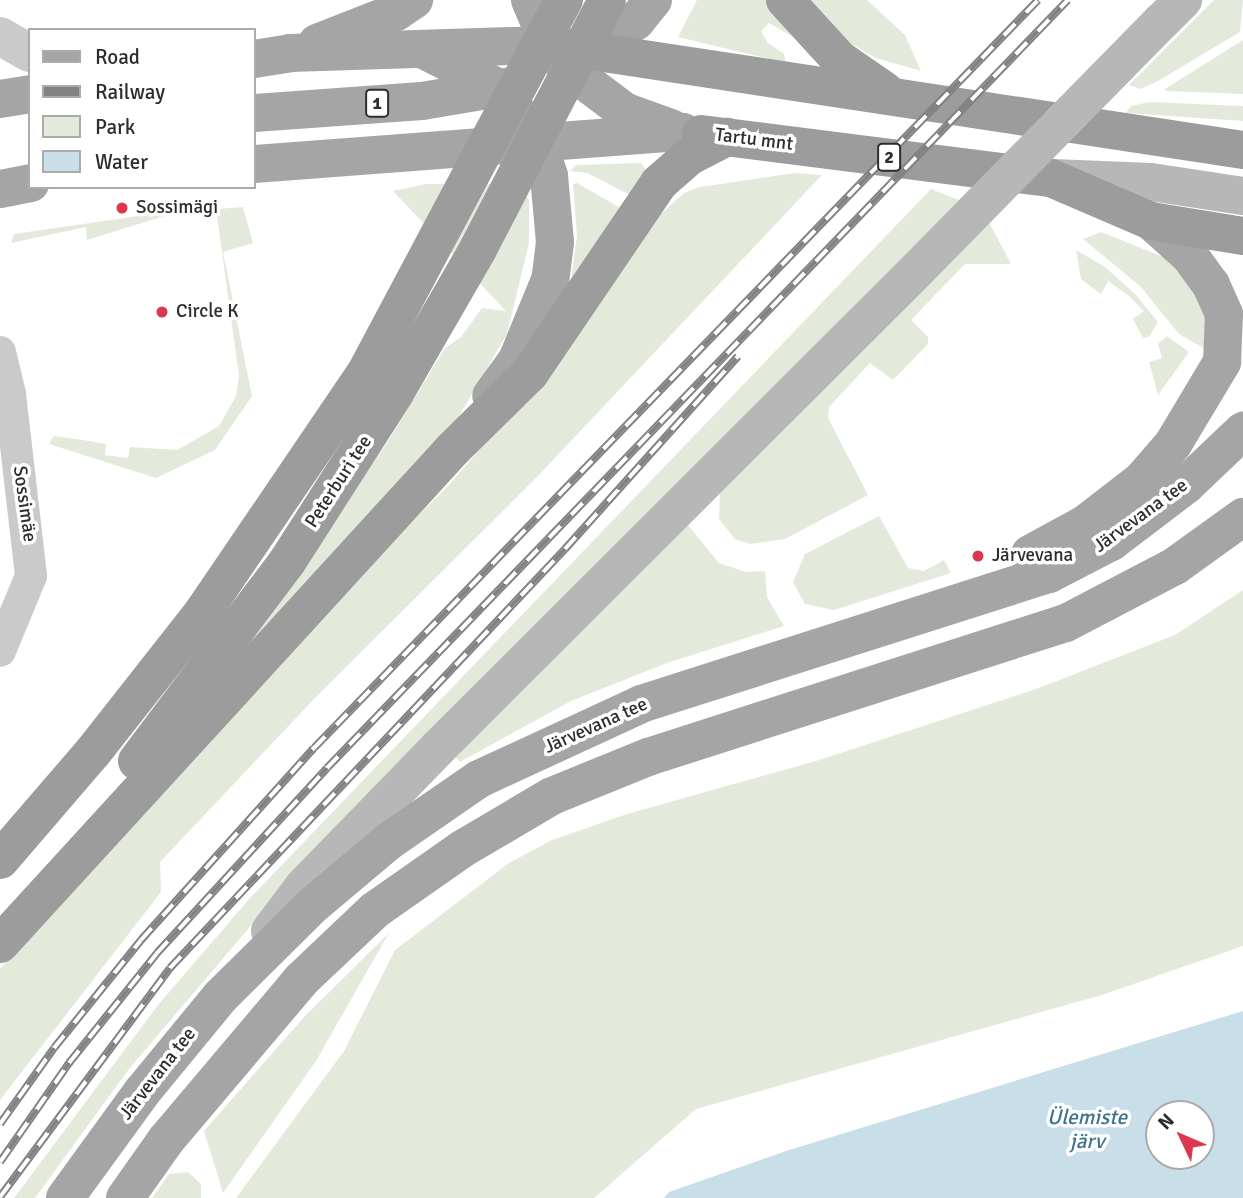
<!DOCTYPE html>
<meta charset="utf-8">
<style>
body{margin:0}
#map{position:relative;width:1243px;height:1198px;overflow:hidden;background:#fff;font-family:Signika,sans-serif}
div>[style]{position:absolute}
.green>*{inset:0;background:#e4eadb}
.water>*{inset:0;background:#c8dfe9}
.minor>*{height:32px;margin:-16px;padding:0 16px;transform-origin:16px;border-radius:16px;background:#cacaca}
.tertiary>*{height:38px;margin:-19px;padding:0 19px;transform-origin:19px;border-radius:19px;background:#cacaca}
.secondary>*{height:38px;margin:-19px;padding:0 19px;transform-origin:19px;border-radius:19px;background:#b7b7b7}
.primary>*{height:38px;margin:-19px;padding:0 19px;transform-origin:19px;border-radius:19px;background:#a5a5a5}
.trunk>*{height:38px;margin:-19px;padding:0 19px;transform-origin:19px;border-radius:19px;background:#9c9c9c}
.rail>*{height:8px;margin-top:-4px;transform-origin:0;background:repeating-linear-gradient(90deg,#fff 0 16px,#828282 0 32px);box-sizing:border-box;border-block:2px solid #828282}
.secondary-bridge>*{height:38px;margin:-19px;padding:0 19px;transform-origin:19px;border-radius:19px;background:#b7b7b7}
.trunk-bridge>*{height:38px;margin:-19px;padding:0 19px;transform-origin:19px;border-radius:19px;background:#9c9c9c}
.dots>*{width:19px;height:19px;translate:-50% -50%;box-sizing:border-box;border:4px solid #fff;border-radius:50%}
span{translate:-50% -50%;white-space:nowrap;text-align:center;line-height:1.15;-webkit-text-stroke:7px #fff;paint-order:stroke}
.shield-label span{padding:2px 5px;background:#fff;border:2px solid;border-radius:5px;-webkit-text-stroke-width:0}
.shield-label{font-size:18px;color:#2d2d2d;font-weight:700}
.street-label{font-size:19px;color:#2d2d2d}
.poi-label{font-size:19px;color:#2d2d2d}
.left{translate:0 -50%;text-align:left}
.water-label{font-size:21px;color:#3f738a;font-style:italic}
.legend{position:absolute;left:28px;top:28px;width:228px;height:161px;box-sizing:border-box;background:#fff;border:2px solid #ababab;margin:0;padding:9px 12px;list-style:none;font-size:21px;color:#2d2d2d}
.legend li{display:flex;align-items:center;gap:14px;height:35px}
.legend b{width:35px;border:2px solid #ababab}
.north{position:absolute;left:1145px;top:1100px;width:70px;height:70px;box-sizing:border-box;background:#fff;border:2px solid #ababab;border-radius:50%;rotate:314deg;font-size:19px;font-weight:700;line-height:28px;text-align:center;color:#2d2d2d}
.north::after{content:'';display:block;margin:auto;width:24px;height:32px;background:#dc3750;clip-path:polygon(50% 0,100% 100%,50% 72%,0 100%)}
</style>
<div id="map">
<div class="green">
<div style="clip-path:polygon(697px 0,773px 0,793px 37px,769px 23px,761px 31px,767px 42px,784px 54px,786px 63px,678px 37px)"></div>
<div style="clip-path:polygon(809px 0,867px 0,905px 35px,921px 71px,876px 58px,848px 42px)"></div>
<div style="clip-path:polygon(1214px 0,1243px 0,1240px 32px,1158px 81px,1141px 89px,1129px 85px)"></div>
<div style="clip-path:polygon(1243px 40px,1243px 94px,1166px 91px,1165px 89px)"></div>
<div style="clip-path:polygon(1149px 102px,1243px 106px,1243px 121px,1126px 113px,1131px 106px)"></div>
<div style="clip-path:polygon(641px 163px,647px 172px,632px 196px,587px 173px,570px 171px,576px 165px)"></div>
<div style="clip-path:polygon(795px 173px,822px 175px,536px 478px,316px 697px,160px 862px,161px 892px,0 1100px,0 969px,282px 650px,448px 486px,515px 409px,651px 223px,684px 193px,700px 187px)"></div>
<div style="clip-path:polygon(577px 183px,624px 210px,570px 288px,577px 236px,573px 184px)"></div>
<div style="clip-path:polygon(426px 184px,522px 184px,529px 201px,529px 243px,507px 334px,458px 418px,230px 667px,387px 443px,445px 348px,461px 337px,482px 308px,506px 311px,393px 191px)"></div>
<div style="clip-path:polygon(931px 189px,964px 202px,260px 915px,129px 1069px,35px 1198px,14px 1198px,158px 1005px,251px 897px)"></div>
<div style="clip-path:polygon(243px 207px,253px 243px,223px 252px,252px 396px,215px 450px,156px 478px,49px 444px,54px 436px,83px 440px,106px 444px,105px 455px,128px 458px,130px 447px,177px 450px,219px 426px,236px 396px,239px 375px,216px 209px)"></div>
<div style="clip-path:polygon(187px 209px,87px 240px,86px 227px,11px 243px,14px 234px)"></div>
<div style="clip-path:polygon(989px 222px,1011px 264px,965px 264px,911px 320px,928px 337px,928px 344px,893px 380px,870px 363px,829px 407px,828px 418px,868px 495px,785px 539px,750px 544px,735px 539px,719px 519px,720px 493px)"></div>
<div style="clip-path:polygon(1101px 232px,1176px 262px,1208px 315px,1207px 350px,1179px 334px,1140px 286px,1083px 239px)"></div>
<div style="clip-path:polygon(1076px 250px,1105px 267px,1136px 295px,1158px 322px,1149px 337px,1143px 338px,1133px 319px,1144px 311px,1129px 296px,1108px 281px,1101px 294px,1081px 279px)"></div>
<div style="clip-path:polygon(1167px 336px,1189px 352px,1158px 395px,1149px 362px,1162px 358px,1158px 344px)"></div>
<div style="clip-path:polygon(879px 516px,908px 568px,924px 571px,944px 560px,951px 573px,834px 610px,805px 604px,793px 582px,805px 554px)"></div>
<div style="clip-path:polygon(688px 525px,719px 563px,746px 572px,765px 571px,767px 597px,784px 626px,667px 663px,571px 701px,460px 762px,453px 754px)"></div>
<div style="clip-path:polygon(1243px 590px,1243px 946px,1102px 995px,696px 1109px,594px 1198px,236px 1198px,344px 1051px,395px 950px,509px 863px,552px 840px,627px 814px,816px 761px,1036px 689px,1175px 635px)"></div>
<div style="clip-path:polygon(389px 933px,316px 1061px,223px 1193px,204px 1131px,304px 1017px)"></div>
<div style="clip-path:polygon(188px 1172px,201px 1184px,201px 1198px,152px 1198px,169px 1174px)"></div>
</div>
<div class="water">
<div style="clip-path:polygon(evenodd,1243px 1011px,1243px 1198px,664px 1198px,669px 1192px,789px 1150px,1243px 1011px,1159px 1114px,1201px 1114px,1201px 1156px,1159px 1156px,1159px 1114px)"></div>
</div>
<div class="minor">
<div style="left:0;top:352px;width:43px;rotate:76.6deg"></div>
<div style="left:10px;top:394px;width:183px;rotate:83.4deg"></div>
<div style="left:31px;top:576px;width:81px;rotate:112.5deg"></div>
</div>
<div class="tertiary">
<div style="left:0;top:36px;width:34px;rotate:30deg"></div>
</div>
<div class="secondary">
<div style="left:1162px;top:21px;width:30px;rotate:-45deg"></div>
<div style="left:1053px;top:178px;width:98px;rotate:2.3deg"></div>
<div style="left:1151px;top:182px;width:93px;rotate:8.7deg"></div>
<div style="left:270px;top:931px;width:56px;rotate:-52.9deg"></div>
<div style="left:304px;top:886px;width:192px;rotate:-45.8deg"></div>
<div style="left:438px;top:748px;width:677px;rotate:-44.94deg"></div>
</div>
<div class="primary">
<div style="left:530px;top:0;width:49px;rotate:67.1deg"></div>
<div style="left:549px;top:45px;width:29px;rotate:52deg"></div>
<div style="left:567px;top:68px;width:71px;rotate:37deg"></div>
<div style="left:624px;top:111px;width:50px;rotate:19.9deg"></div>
<div style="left:317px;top:43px;width:85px;rotate:-21.4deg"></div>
<div style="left:396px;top:12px;width:22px;rotate:-34deg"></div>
<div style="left:422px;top:49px;width:89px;rotate:26.9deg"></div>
<div style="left:501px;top:89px;width:65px;rotate:55.1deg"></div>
<div style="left:538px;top:142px;width:36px;rotate:72deg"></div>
<div style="left:549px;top:176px;width:66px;rotate:84.8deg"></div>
<div style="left:555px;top:242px;width:38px;rotate:97deg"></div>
<div style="left:550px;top:280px;width:87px;rotate:112.4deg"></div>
<div style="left:517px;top:360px;width:44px;rotate:125.8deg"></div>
<div style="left:254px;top:59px;width:36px;rotate:-9deg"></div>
<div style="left:290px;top:53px;width:259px;rotate:-1.8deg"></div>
<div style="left:575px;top:64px;width:75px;rotate:-35.2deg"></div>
<div style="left:636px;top:21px;width:27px;rotate:-51deg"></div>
<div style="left:0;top:99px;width:30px;rotate:-9deg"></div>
<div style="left:254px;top:113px;width:168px;rotate:-4.1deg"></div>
<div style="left:422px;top:101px;width:91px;rotate:-9.5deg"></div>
<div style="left:254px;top:164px;width:430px;rotate:-4.3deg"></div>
<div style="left:0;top:189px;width:31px;rotate:-11deg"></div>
<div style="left:1030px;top:554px;width:63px;rotate:-28.6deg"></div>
<div style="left:1085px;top:524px;width:72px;rotate:-37.7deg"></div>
<div style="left:1142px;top:480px;width:48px;rotate:-49.3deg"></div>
<div style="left:1173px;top:444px;width:96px;rotate:-59.1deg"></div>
<div style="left:1222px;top:362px;width:48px;rotate:-87.6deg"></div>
<div style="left:1224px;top:314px;width:32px;rotate:-114deg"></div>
<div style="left:1211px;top:285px;width:36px;rotate:-126deg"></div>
<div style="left:1190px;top:256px;width:52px;rotate:-138.1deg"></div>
<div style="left:65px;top:1198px;width:131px;rotate:-54deg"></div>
<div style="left:142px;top:1092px;width:123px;rotate:-50.6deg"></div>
<div style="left:220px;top:997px;width:131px;rotate:-44.7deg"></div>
<div style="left:313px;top:905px;width:99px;rotate:-40.1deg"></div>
<div style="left:389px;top:841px;width:109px;rotate:-34.6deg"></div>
<div style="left:479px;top:779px;width:179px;rotate:-24.8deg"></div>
<div style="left:641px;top:704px;width:428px;rotate:-17.7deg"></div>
<div style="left:1049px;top:574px;width:70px;rotate:-27.3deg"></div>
<div style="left:1111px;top:542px;width:94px;rotate:-37.2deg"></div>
<div style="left:1186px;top:485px;width:79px;rotate:-43.5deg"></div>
<div style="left:125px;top:1198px;width:71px;rotate:-54.7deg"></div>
<div style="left:166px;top:1140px;width:209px;rotate:-49.8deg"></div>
<div style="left:301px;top:980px;width:102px;rotate:-43.4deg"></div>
<div style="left:375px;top:910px;width:106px;rotate:-35deg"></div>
<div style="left:462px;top:849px;width:104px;rotate:-30.5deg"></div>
<div style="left:552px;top:796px;width:104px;rotate:-22.1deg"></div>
<div style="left:648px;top:757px;width:439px;rotate:-17.8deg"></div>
<div style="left:1066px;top:623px;width:123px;rotate:-27.6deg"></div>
<div style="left:1175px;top:566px;width:84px;rotate:-35.8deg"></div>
</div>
<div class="trunk">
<div style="left:785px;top:0;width:80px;rotate:47.5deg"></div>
<div style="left:839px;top:59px;width:56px;rotate:34.8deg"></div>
<div style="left:551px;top:45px;width:700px;rotate:8.63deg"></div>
<div style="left:701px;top:134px;width:353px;rotate:7.2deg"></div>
<div style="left:1051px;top:178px;width:109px;rotate:23.3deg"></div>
<div style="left:1151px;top:221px;width:93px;rotate:9.3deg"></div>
<div style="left:137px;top:761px;width:249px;rotate:-53deg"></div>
<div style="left:287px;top:562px;width:201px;rotate:-57.4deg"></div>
<div style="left:0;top:860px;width:143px;rotate:-49.3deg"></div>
<div style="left:93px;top:752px;width:178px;rotate:-51.8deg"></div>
<div style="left:203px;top:612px;width:288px;rotate:-55.8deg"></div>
<div style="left:0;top:944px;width:671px;rotate:-47.54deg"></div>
<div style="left:453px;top:449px;width:108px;rotate:-44.6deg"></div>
<div style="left:530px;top:373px;width:230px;rotate:-55.8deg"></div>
<div style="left:659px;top:183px;width:41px;rotate:-41.1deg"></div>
<div style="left:690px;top:156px;width:42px;rotate:-27.2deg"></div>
</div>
<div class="rail">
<div style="left:0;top:1124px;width:93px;rotate:-54.6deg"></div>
<div style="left:54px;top:1048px;width:139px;rotate:-51.1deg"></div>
<div style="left:141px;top:940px;width:258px;rotate:-48deg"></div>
<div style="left:314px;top:748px;width:1041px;rotate:-45.93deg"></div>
<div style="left:0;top:1162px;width:121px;rotate:-55.1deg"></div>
<div style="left:69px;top:1063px;width:141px;rotate:-51.3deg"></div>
<div style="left:157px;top:953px;width:251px;rotate:-47.4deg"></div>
<div style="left:327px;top:768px;width:1067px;rotate:-46.03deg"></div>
<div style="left:0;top:1197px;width:285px;rotate:-53.4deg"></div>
<div style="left:170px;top:968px;width:576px;rotate:-46.69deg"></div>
<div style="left:565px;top:549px;width:259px;rotate:-48.1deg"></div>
</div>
<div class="secondary-bridge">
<div style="left:917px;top:270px;width:349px;rotate:-45.5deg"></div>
</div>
<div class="trunk-bridge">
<div style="left:365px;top:374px;width:424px;rotate:-62deg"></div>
<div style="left:395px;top:393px;width:166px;rotate:-60deg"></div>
<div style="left:478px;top:249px;width:280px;rotate:-62.6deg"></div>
</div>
<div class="dots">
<div style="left:122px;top:208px;background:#dc3750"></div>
<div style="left:162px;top:312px;background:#dc3750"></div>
<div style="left:978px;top:556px;background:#dc3750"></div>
</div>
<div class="shield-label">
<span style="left:377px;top:103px">1</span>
<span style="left:889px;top:157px">2</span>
</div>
<div class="street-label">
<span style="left:754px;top:140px;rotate:7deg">Tartu mnt</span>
<span style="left:339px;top:482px;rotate:-57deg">Peterburi tee</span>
<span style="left:24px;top:504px;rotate:82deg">Sossimäe</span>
<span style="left:1141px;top:516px;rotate:-36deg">Järvevana tee</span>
<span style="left:596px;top:726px;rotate:-24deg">Järvevana tee</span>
<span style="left:158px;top:1074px;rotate:-52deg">Järvevana tee</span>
</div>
<div class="poi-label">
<span class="left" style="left:136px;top:208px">Sossimägi</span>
<span class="left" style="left:176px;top:312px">Circle K</span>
<span class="left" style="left:992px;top:556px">Järvevana</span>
</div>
<div class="water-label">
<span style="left:1087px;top:1129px">Ülemiste<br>järv</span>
</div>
<ul class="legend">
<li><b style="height:9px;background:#a5a5a5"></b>Road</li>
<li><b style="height:9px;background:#828282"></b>Railway</li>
<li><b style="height:19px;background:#e4eadb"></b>Park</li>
<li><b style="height:19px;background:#c8dfe9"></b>Water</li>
</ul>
<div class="north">N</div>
</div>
